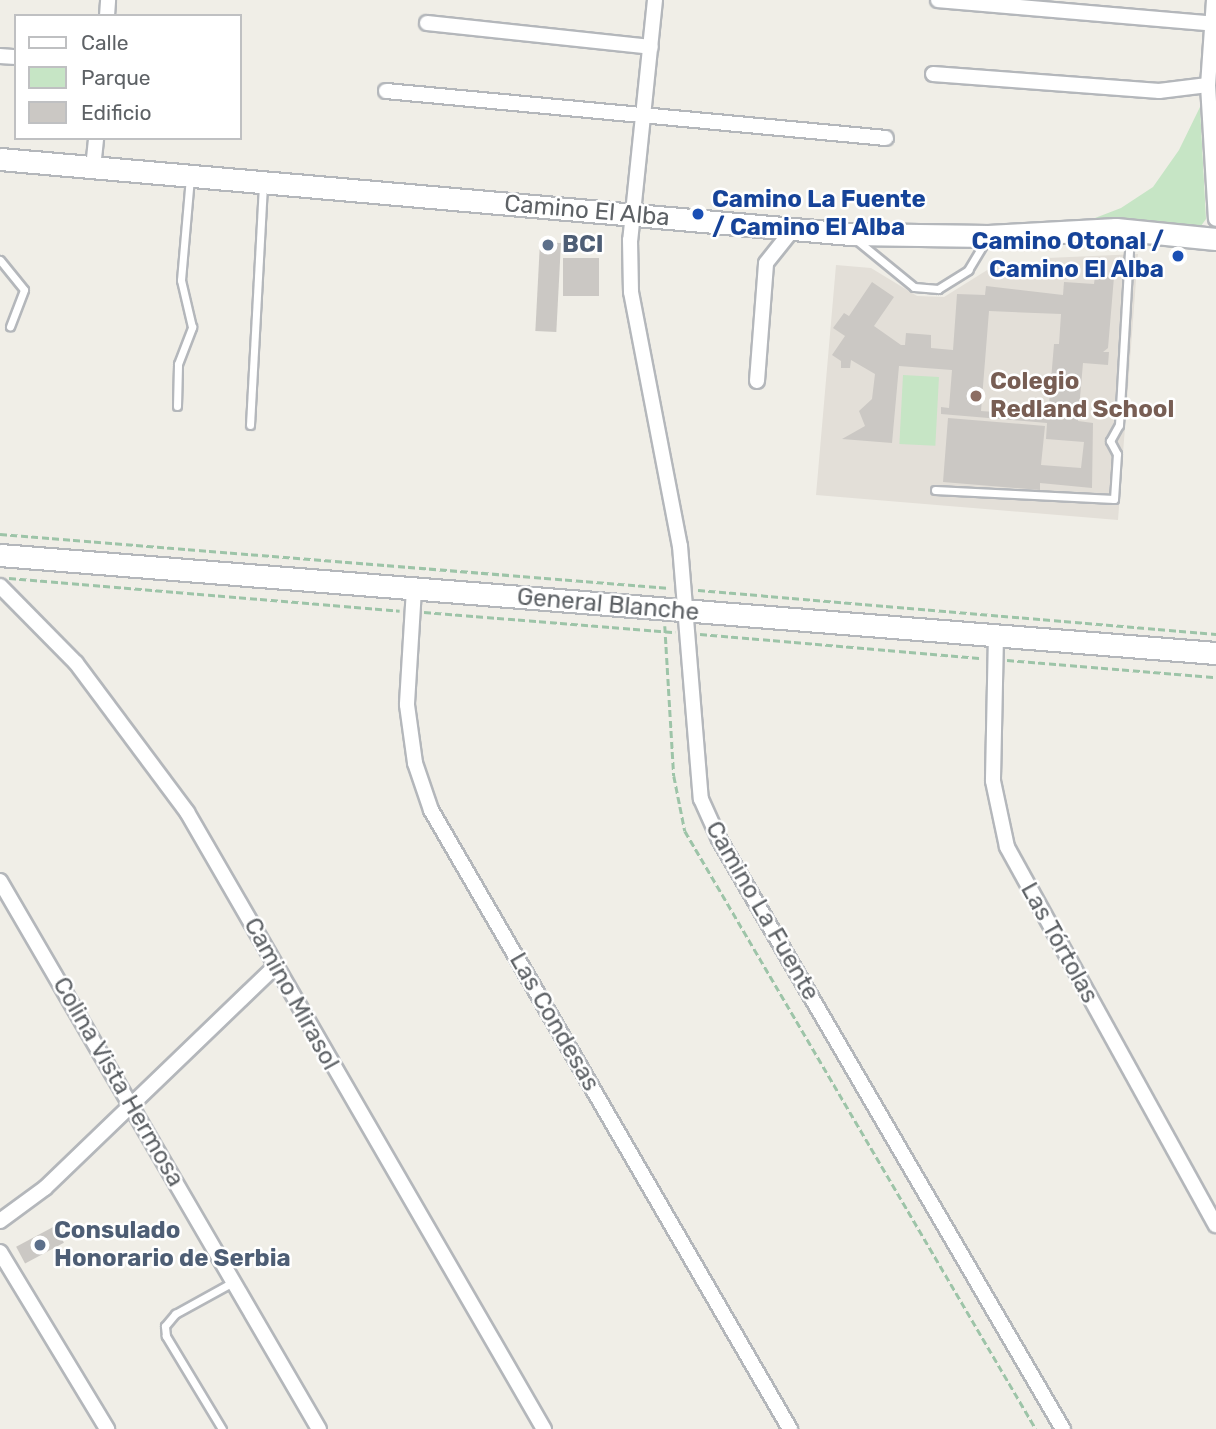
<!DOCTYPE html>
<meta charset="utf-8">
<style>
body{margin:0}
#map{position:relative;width:1216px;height:1429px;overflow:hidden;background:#f0eee7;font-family:Rubik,sans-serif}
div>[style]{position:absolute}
.education>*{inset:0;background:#e3dfd8}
.green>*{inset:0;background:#c6e5c5;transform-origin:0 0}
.building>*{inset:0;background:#cbc8c4;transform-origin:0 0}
.path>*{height:2.5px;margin-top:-1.25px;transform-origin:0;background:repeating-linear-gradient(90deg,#9dc4a8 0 7px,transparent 0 10.5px)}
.roads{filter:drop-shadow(2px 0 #b4b7bb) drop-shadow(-2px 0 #b4b7bb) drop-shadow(0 2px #b4b7bb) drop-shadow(0 -2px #b4b7bb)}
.lane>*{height:7px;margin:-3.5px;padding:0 3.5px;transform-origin:3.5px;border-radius:3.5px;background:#fff}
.street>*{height:14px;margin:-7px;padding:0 7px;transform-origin:7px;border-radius:7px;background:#fff}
.secondary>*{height:21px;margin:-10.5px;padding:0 10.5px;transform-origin:10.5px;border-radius:10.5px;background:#fff}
.dots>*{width:19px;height:19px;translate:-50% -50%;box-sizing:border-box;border:4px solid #fff;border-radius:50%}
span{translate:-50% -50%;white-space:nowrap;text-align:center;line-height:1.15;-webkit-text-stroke:5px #fff;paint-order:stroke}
.transit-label{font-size:24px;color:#164399;font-weight:700}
.left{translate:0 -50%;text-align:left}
.right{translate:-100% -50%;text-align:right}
.street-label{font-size:24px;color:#5e6266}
.service-label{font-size:24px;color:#4e5e75;font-weight:700}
.education-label{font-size:24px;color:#785e54;font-weight:700}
.legend{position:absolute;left:14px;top:14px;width:228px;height:126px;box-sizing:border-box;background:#fff;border:2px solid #bfc0c2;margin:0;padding:9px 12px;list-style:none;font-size:21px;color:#5e6266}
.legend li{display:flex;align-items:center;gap:14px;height:35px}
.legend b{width:35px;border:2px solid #bfc0c2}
</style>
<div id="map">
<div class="education">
<div style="clip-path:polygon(1138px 254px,1118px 520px,816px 495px,836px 265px,871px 268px,917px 296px,944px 297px,1000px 262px,1046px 264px,1047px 258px)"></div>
</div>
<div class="green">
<div style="clip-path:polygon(1200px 107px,1206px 219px,1198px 230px,1069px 228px,1121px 208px,1153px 187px,1179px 150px)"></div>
<div style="left:903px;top:375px;width:36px;height:69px;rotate:3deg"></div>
</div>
<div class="building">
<div style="left:540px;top:242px;width:21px;height:89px;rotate:3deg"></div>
<div style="left:563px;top:258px;width:36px;height:38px"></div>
<div style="clip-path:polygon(evenodd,1095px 276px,1114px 277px,1108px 348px,1103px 352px,1109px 352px,1108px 365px,1083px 363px,1078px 421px,1093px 423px,1092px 488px,1040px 483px,1040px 490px,943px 482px,948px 418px,1045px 426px,1041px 465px,1081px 468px,1084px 442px,1046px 439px,1047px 423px,941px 414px,941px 407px,949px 408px,952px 370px,899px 366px,892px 443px,842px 439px,865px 426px,859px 411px,872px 399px,875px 374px,851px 360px,850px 368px,841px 368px,841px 361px,832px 355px,845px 336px,833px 328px,844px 313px,849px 316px,872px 282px,894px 297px,874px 326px,901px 345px,905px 345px,906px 333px,931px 335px,931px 348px,953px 350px,957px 294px,985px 295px,986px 286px,1063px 295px,1064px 282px,1094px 284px,1095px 276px,989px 311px,1061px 314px,1059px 344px,1054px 344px,1048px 416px,981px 411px,989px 311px)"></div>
<div style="left:55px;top:1226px;width:19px;height:44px;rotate:62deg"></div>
</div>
<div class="path">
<div style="left:0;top:534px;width:672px;rotate:4.61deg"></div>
<div style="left:9px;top:578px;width:392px;rotate:4.8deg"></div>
<div style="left:698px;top:590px;width:520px;rotate:4.86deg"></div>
<div style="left:424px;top:612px;width:252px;rotate:4.6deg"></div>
<div style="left:665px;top:626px;width:150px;rotate:86.6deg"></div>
<div style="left:674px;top:776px;width:56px;rotate:78.7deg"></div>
<div style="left:685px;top:831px;width:693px;rotate:59.59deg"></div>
<div style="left:700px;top:634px;width:283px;rotate:4.9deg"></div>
<div style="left:1007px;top:660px;width:210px;rotate:4.7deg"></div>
</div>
<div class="roads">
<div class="lane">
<div style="left:854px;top:238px;width:77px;rotate:39.2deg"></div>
<div style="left:914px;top:287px;width:24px;rotate:5deg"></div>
<div style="left:938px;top:289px;width:36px;rotate:-32deg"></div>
<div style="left:968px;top:270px;width:35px;rotate:-59deg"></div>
<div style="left:0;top:260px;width:38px;rotate:51deg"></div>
<div style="left:24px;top:290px;width:39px;rotate:111deg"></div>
<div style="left:177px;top:406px;width:42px;rotate:-88.6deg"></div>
<div style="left:178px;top:364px;width:40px;rotate:-69deg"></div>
<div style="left:192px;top:327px;width:48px;rotate:-103.2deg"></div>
<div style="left:181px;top:280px;width:103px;rotate:-85deg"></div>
<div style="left:250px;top:425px;width:241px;rotate:-86.9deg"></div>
<div style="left:935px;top:490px;width:179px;rotate:2.9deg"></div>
<div style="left:1114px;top:499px;width:45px;rotate:-86.2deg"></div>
<div style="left:1117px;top:454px;width:15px;rotate:-118deg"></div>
<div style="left:1110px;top:441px;width:18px;rotate:-61deg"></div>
<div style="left:1119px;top:425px;width:193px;rotate:-86.7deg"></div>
<div style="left:222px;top:1429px;width:109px;rotate:-121.1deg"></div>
<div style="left:166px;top:1336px;width:10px;rotate:-96deg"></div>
<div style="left:165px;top:1326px;width:16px;rotate:-50deg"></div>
<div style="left:175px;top:1314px;width:66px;rotate:-28.9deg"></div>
</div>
<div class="street">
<div style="left:655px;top:0;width:241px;rotate:95.9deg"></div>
<div style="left:630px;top:240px;width:52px;rotate:88.9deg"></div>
<div style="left:631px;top:292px;width:259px;rotate:79.1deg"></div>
<div style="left:680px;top:546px;width:254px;rotate:85.3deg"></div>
<div style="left:701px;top:799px;width:44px;rotate:65.8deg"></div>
<div style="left:719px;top:839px;width:683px;rotate:59.76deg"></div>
<div style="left:938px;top:0;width:279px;rotate:4.9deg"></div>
<div style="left:1214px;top:0;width:85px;rotate:94deg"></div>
<div style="left:1208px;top:85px;width:134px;rotate:86.6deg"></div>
<div style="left:107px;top:16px;width:16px;rotate:-86deg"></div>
<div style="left:427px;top:23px;width:225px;rotate:6.1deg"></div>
<div style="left:0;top:56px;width:16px;rotate:4deg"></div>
<div style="left:933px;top:74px;width:227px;rotate:4.3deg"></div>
<div style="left:1159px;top:91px;width:49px;rotate:-7deg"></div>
<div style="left:386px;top:91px;width:502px;rotate:5.37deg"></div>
<div style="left:93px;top:168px;width:30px;rotate:-84deg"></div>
<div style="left:757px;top:381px;width:118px;rotate:-85.6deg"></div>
<div style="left:766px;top:263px;width:43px;rotate:-51.5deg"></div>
<div style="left:0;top:586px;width:108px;rotate:45.4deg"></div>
<div style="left:76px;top:663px;width:186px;rotate:53.3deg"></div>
<div style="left:187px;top:812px;width:713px;rotate:59.95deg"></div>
<div style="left:414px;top:589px;width:116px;rotate:93.5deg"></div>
<div style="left:407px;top:705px;width:59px;rotate:82.1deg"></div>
<div style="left:415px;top:763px;width:50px;rotate:71.2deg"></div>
<div style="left:431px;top:810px;width:716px;rotate:59.89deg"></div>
<div style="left:996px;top:635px;width:146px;rotate:91.2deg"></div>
<div style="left:993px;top:781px;width:67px;rotate:78deg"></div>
<div style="left:1007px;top:847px;width:432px;rotate:61.1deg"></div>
<div style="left:0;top:881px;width:634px;rotate:59.8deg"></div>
<div style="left:0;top:1221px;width:56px;rotate:-36.3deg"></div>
<div style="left:45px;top:1188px;width:318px;rotate:-43.9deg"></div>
<div style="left:0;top:1252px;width:207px;rotate:58.8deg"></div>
</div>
<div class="secondary">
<div style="left:0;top:159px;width:854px;rotate:5.04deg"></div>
<div style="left:851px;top:234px;width:137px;rotate:0.8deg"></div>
<div style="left:988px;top:236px;width:128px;rotate:-3.1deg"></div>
<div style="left:1116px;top:229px;width:100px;rotate:5.7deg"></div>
<div style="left:0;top:555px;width:1220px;rotate:4.61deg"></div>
</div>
</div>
<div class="dots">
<div style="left:698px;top:214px;background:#1a4fb4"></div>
<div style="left:548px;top:245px;background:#5c6f8a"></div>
<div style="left:1178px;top:256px;background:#1a4fb4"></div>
<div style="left:976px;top:396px;background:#8d6e63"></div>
<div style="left:40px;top:1245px;background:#5c6f8a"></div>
</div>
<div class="transit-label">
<span class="left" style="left:712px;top:214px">Camino La Fuente<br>/ Camino El Alba</span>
<span class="right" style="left:1164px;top:256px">Camino Otonal /<br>Camino El Alba</span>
</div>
<div class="street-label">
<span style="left:587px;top:211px;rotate:5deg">Camino El Alba</span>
<span style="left:608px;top:605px;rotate:5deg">General Blanche</span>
<span style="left:762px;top:911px;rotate:60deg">Camino La Fuente</span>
<span style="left:1059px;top:943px;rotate:61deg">Las Tórtolas</span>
<span style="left:291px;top:994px;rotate:61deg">Camino Mirasol</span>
<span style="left:554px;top:1022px;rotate:60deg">Las Condesas</span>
<span style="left:118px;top:1082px;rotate:60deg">Colina Vista Hermosa</span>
</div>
<div class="service-label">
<span class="left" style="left:562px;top:245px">BCI</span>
<span class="left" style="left:54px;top:1245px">Consulado<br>Honorario de Serbia</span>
</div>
<div class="education-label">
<span class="left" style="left:990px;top:396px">Colegio<br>Redland School</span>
</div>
<ul class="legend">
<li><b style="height:9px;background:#fff"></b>Calle</li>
<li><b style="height:19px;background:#c6e5c5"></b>Parque</li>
<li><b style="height:19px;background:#cbc8c4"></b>Edificio</li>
</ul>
</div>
